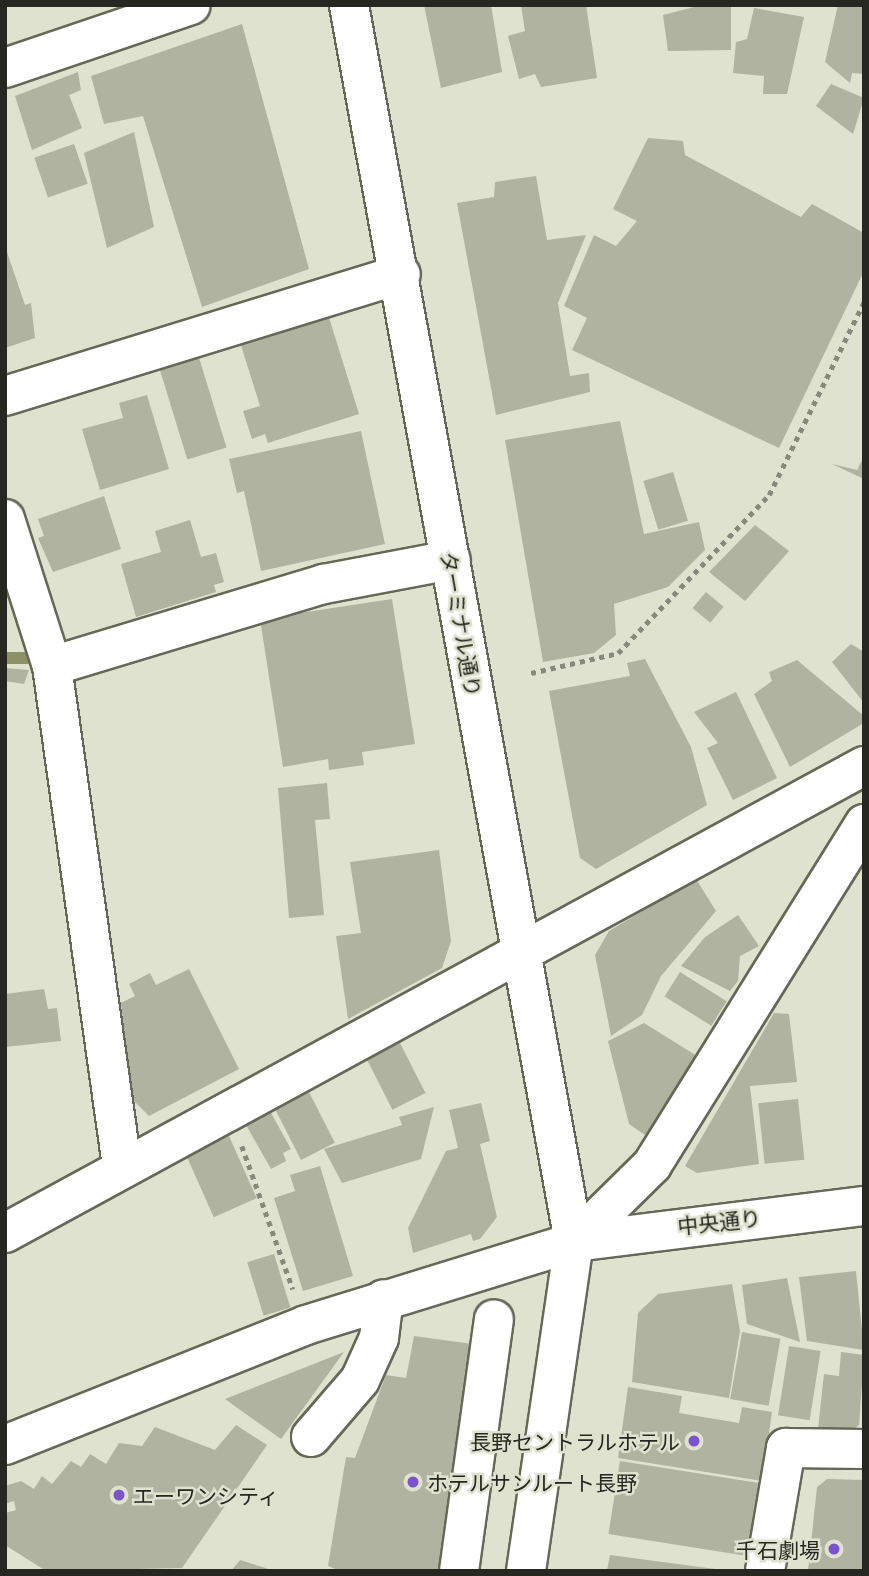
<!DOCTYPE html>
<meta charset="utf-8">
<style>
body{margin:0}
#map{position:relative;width:869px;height:1576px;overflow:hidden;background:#dfe2cf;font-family:"Playfair Display","Noto Sans JP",serif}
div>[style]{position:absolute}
.stream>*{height:12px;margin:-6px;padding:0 6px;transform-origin:6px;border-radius:6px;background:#8c9266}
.building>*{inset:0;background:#b0b3a0;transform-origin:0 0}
.path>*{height:4.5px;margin-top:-2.25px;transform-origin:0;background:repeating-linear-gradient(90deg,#87897c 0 5px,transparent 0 10px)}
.roads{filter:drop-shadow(2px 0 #656857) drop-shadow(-2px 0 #656857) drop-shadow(0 2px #656857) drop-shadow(0 -2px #656857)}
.minor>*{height:38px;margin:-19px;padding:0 19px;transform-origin:19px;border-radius:19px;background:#fff}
.dots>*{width:19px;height:19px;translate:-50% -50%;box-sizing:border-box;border:4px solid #dfe2cf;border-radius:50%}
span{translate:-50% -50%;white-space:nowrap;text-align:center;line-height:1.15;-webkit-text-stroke:5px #dfe2cf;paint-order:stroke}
.street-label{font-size:21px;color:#262720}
.poi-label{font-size:21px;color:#262720}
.right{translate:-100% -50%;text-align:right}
.left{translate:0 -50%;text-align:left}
.frame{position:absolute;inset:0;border:7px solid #262720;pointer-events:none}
</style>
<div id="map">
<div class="stream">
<div style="left:5px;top:658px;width:22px"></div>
</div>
<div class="building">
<div style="clip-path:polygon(424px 5px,491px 5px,502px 72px,441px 88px)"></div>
<div style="clip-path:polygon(521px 5px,586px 5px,597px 78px,541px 87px,535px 74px,519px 79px,508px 36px,525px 31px)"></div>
<div style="clip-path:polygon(702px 5px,731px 5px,731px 50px,668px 51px,663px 15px)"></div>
<div style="clip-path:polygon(838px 5px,864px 5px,864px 74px,852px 73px,850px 83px,825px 62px)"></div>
<div style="clip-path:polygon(754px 8px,804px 17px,787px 94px,763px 94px,764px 76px,733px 73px,736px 42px,747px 39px)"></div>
<div style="clip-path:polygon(242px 24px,309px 269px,202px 307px,143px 116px,104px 124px,91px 76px)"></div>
<div style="clip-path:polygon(78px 72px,81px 90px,69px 95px,82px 128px,32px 150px,15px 96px)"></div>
<div style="clip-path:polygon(831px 84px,864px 98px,853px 134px,816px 106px)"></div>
<div style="clip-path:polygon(134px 132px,154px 227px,107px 248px,84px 153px)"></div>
<div style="clip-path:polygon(648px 138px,683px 141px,685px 155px,801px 217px,812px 204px,864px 233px,864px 271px,779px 448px,572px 350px,587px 318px,564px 306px,594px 235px,616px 246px,637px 221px,613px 209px)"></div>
<div style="left:74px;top:144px;width:42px;height:42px;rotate:71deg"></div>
<div style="clip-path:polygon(536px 176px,547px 240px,586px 235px,558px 303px,570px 376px,589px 373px,590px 392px,496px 415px,457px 203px,494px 197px,495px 182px)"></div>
<div style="clip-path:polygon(5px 246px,25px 305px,31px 303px,35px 338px,5px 348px)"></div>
<div style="clip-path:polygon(327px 311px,359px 414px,268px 443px,265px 434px,252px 439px,243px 411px,260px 406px,239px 339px)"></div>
<div style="left:197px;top:351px;width:101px;height:41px;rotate:73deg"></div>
<div style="clip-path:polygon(147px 395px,169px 469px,100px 490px,82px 429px,123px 418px,119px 403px)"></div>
<div style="clip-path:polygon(620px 421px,644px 534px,699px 522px,705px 550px,668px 587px,614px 604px,616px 635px,594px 653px,543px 662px,505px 440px)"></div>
<div style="clip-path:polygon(361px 431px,385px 544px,261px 571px,244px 491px,237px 493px,229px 459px)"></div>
<div style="clip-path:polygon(864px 456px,864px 479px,832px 464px,857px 470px)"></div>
<div style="left:673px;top:472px;width:51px;height:31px;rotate:73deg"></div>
<div style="clip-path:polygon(104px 496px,121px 549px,53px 572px,38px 538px,44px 536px,38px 519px)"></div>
<div style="clip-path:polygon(190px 520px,201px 557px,216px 553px,224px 582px,214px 585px,216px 592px,136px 617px,121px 564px,161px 552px,155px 531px)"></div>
<div style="clip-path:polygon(755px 525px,789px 551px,745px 601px,709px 572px)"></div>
<div style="left:706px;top:592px;width:23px;height:21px;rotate:40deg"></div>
<div style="clip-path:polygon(392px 599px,415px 744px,362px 752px,364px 765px,329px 770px,328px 759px,283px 767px,260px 619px)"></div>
<div style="clip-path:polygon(851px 644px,864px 652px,864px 703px,832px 662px)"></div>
<div style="clip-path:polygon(645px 659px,691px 747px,707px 805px,596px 869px,580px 858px,549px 691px,630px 676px,627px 663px)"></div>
<div style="clip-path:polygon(797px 660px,864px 716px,864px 723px,790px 767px,754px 694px,772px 681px,769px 672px)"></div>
<div style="clip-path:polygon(5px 668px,29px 670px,24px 684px,5px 681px)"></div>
<div style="clip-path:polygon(736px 692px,777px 778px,733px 800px,707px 748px,718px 743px,694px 712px)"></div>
<div style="clip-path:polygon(327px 783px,330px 819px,315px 820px,324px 915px,289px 918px,278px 788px)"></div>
<div style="clip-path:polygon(439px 850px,451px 941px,442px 968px,348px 1019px,336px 936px,361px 933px,350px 862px)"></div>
<div style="clip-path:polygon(696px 879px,716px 911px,661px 976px,642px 1015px,611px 1036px,595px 955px,609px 931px)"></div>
<div style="clip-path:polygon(738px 915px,759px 946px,740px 956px,738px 981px,730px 991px,681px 966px,705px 937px)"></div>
<div style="clip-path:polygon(189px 969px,239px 1069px,149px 1116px,132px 1099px,121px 1003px,135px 996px,129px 984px,150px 973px,156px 985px)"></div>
<div style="left:680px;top:972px;width:55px;height:29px;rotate:32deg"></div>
<div style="clip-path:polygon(44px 989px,48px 1009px,57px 1008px,61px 1041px,5px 1047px,5px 994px)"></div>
<div style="clip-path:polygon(774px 1013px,789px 1014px,797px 1082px,750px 1086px,759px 1164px,697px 1173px,685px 1166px)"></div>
<div style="clip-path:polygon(644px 1023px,697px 1056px,648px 1137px,629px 1124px,608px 1041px)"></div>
<div style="left:400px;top:1043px;width:56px;height:37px;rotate:63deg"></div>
<div style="left:309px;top:1092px;width:57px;height:38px;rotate:63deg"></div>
<div style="left:798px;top:1099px;width:61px;height:40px;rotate:84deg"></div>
<div style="clip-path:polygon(481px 1103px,490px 1141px,480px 1144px,497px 1217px,480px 1239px,473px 1241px,471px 1234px,413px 1253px,408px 1228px,446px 1151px,458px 1148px,449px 1110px)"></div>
<div style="clip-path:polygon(434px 1107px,421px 1159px,342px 1183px,324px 1149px,402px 1125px,399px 1117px)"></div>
<div style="clip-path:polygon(270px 1111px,291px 1149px,283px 1153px,286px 1161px,271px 1169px,246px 1125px)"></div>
<div style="left:229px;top:1136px;width:68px;height:47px;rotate:66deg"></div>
<div style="clip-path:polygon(320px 1166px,353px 1276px,303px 1291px,274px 1198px,295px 1191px,290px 1175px)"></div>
<div style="left:274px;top:1254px;width:56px;height:28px;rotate:73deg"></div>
<div style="clip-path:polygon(856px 1271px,864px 1350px,807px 1341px,799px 1277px)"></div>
<div style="clip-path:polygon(787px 1278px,800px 1342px,747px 1324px,742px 1285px)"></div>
<div style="clip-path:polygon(732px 1284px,740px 1331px,729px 1398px,632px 1382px,638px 1313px,658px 1294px)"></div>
<div style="left:742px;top:1332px;width:39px;height:68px;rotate:10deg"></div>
<div style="clip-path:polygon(414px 1336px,480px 1345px,451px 1571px,340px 1571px,328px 1566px,346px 1457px,355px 1458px,386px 1375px,406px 1378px)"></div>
<div style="left:789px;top:1346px;width:32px;height:70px;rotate:9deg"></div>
<div style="clip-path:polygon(344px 1352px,281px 1439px,225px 1399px)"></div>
<div style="clip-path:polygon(841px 1352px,864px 1355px,859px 1425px,850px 1432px,818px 1429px,824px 1374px,839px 1376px)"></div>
<div style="clip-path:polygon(628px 1387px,682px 1396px,679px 1413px,739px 1423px,742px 1407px,772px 1412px,762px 1481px,618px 1458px)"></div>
<div style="clip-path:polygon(236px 1425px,267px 1445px,182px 1568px,46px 1571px,5px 1545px,5px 1513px,16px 1510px,14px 1501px,5px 1504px,5px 1486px,21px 1481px,34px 1489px,42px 1476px,52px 1484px,71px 1461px,81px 1467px,90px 1454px,106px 1464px,119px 1443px,142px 1446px,155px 1427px,215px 1450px)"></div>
<div style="left:620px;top:1461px;width:144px;height:74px;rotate:9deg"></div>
<div style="clip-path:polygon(827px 1479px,864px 1480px,864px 1571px,808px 1571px,817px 1487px)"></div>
<div style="clip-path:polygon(610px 1555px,715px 1569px,715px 1571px,607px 1571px)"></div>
<div style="clip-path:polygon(240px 1560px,272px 1570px,272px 1571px,231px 1571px)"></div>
</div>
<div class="path">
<div style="left:531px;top:673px;width:89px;rotate:-12.9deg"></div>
<div style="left:618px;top:653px;width:219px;rotate:-46.3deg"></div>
<div style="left:769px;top:495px;width:215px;rotate:-63.8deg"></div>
<div style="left:242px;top:1146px;width:152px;rotate:70.4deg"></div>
</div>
<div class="roads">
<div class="minor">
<div style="left:349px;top:5px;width:1257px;rotate:79.69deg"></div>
<div style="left:574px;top:1242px;width:332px;rotate:98.3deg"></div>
<div style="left:5px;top:68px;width:196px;rotate:-18.7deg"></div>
<div style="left:5px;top:396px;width:414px;rotate:-17.1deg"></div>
<div style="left:5px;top:519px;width:154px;rotate:72.3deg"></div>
<div style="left:52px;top:666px;width:505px;rotate:82.03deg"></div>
<div style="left:52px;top:666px;width:284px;rotate:-16.8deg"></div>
<div style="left:324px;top:584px;width:129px;rotate:-10.7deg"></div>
<div style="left:5px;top:1233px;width:978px;rotate:-28.53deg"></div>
<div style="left:574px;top:1242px;width:110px;rotate:-44.6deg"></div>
<div style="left:652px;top:1165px;width:402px;rotate:-58.1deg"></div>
<div style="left:311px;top:1437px;width:75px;rotate:-49.3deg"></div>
<div style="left:360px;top:1380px;width:46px;rotate:-65.7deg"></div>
<div style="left:379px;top:1338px;width:39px;rotate:-83deg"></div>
<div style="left:5px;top:1445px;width:324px;rotate:-21.7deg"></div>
<div style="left:306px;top:1325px;width:281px;rotate:-17.2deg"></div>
<div style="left:574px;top:1242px;width:292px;rotate:-7.1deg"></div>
<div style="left:459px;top:1571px;width:254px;rotate:-82.1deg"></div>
<div style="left:765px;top:1571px;width:125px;rotate:-80.3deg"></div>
<div style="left:786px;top:1448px;width:78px;rotate:0.7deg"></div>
</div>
</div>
<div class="dots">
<div style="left:694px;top:1441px;background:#7b53cc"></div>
<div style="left:413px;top:1482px;background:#7b53cc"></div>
<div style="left:119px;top:1495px;background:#7b53cc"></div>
<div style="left:834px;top:1549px;background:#7b53cc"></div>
</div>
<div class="street-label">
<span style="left:462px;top:624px;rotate:80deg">ターミナル通り</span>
<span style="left:719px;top:1221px;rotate:-6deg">中央通り</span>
</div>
<div class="poi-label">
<span class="right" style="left:680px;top:1441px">長野セントラルホテル</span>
<span class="left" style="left:427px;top:1482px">ホテルサンルート長野</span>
<span class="left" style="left:133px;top:1495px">エーワンシティ</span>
<span class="right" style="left:820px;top:1549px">千石劇場</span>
</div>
<div class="frame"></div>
</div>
